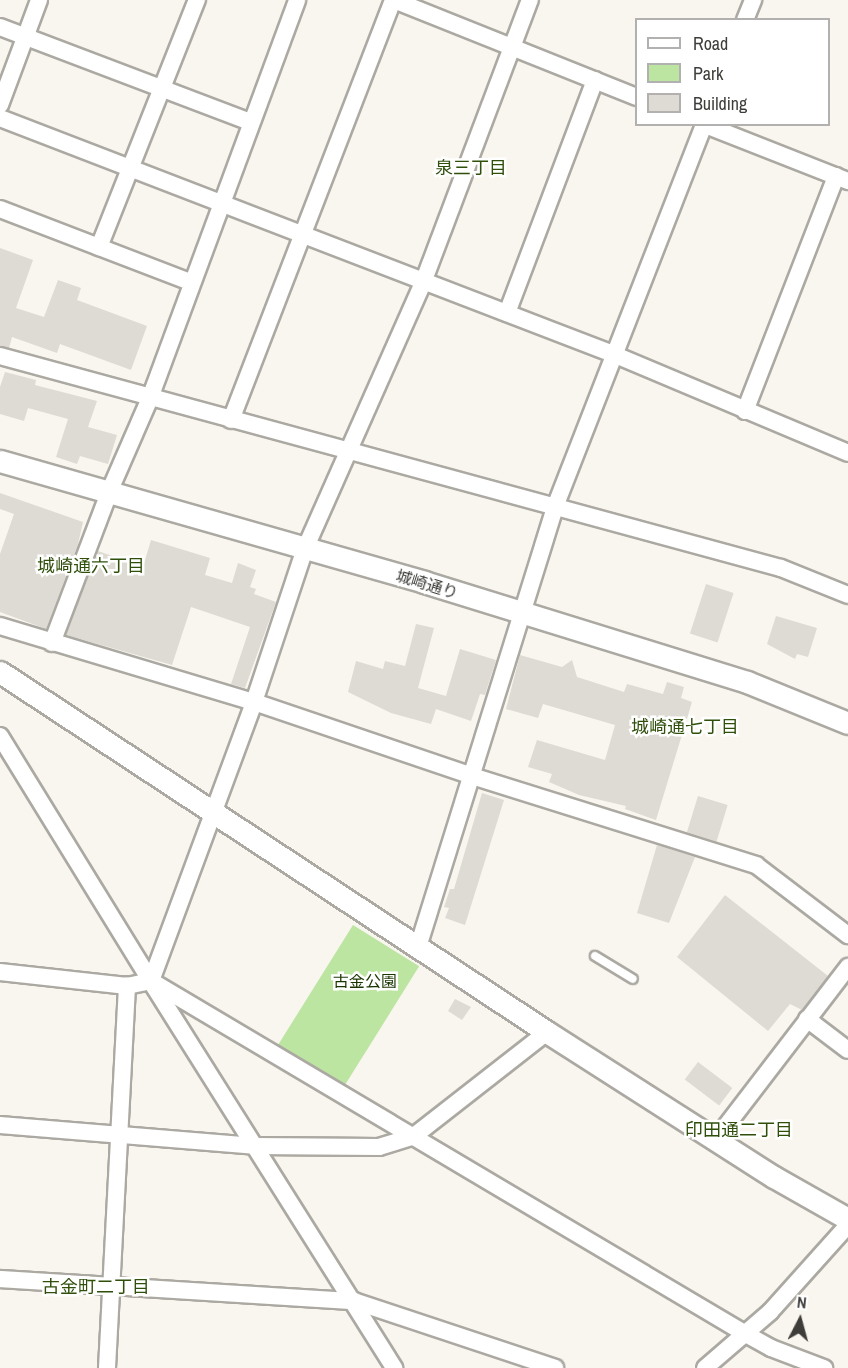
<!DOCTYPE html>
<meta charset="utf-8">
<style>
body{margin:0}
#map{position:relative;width:848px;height:1368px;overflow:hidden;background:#f9f6ef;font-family:"Archivo Narrow","Noto Sans JP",sans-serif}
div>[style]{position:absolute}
.green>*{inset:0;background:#bde5a2;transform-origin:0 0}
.building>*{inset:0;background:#dddbd3;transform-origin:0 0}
.roads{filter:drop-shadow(2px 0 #aba9a2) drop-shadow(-2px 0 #aba9a2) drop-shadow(0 2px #aba9a2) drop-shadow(0 -2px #aba9a2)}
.service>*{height:8px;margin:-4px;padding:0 4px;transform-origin:4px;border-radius:4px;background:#fff}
.minor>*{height:16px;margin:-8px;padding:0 8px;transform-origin:8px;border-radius:8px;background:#fff}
.tertiary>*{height:21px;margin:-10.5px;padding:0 10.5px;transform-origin:10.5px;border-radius:10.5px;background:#fff}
span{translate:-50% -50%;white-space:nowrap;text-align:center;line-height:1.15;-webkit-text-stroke:5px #fff;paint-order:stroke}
.street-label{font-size:16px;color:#3e3d3a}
.park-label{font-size:16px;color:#1a3600}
.neighbourhood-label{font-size:18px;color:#2f4f0b}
.legend{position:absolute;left:635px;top:18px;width:195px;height:108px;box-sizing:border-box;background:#fff;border:2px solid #b2b1b0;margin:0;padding:8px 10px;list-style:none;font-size:18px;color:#3e3d3a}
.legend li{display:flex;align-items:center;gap:12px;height:30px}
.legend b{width:30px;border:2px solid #b2b1b0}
.north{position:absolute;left:770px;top:1290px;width:60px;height:60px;-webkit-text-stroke:4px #fff;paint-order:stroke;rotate:6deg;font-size:16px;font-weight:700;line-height:24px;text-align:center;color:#3e3d3a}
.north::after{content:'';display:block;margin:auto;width:21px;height:27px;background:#3e3d3a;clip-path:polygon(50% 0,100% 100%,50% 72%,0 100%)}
</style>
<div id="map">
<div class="green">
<div style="left:353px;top:925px;width:78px;height:145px;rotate:32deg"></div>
</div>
<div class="building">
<div style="clip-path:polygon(0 248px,33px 260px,16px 308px,44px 317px,58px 280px,81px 288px,77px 300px,147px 326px,131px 370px,60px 344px,57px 353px,12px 337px,9px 348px,0 346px)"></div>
<div style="clip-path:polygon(5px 372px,36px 380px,35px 385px,97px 401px,88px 427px,117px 435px,108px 464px,80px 456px,77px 464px,56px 457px,68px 419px,28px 408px,24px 421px,0 414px,0 387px)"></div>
<div style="clip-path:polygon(0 493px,83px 522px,78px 544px,46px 629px,0 612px,0 554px,14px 514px,0 509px)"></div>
<div style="clip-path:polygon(151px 540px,210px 558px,205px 575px,232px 583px,238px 563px,256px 570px,250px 587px,256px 589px,254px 594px,276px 602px,245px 688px,231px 684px,250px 627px,191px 607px,172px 665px,66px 635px,98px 551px,143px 567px)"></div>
<div style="left:706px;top:584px;width:29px;height:52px;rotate:18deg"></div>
<div style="clip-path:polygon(776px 616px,817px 628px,808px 657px,797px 654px,795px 659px,767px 644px)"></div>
<div style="clip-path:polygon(416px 624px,434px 628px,418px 688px,446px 696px,460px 649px,496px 660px,485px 695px,480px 694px,471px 721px,436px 709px,431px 724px,391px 713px,348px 692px,356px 661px,383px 669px,385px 661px,405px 666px)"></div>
<div style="clip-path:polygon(520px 655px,562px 667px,572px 660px,577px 677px,624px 692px,627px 684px,663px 694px,667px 682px,684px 687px,681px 698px,692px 702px,656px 820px,625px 809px,626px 806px,579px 795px,549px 782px,552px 774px,528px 767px,537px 740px,605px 760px,615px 725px,543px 704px,538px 718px,506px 709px)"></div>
<div style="clip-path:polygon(482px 793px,504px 800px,465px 925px,445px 918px,449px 908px,444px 907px,450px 889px,454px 889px)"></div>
<div style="left:698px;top:796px;width:31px;height:38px;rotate:17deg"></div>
<div style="clip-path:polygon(657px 845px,695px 857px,669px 923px,637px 913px)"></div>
<div style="clip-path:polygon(725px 895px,828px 976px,802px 1010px,790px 1004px,768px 1031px,677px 957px)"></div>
<div style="clip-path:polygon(455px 999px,471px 1007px,462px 1020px,448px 1011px)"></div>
<div style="left:698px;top:1062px;width:43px;height:22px;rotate:37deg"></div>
</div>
<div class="roads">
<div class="service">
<div style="left:595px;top:956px;width:44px;rotate:31.2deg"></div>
</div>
<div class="minor">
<div style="left:394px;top:0;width:261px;rotate:21.8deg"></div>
<div style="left:745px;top:20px;width:22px;rotate:-68deg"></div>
<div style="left:0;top:27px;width:267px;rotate:20.8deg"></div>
<div style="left:0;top:105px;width:112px;rotate:-69.6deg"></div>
<div style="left:0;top:118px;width:657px;rotate:21.06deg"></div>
<div style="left:613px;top:354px;width:255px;rotate:22.8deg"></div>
<div style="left:703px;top:124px;width:156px;rotate:21.5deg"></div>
<div style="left:0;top:209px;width:204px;rotate:21deg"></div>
<div style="left:99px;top:247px;width:266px;rotate:-68.4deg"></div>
<div style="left:507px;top:313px;width:249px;rotate:-69.3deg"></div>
<div style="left:0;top:356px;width:809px;rotate:15.19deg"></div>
<div style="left:781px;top:568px;width:72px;rotate:21.9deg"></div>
<div style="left:745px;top:411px;width:252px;rotate:-68.8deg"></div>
<div style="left:231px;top:420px;width:450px;rotate:-68.9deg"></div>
<div style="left:0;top:626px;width:265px;rotate:16.7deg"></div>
<div style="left:254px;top:702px;width:230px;rotate:18.7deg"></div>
<div style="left:472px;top:776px;width:298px;rotate:17.4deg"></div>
<div style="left:756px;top:865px;width:116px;rotate:37.3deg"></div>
<div style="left:52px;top:643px;width:164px;rotate:-69.2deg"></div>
<div style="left:110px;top:490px;width:100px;rotate:-66.5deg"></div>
<div style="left:150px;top:398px;width:424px;rotate:-69.7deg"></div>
<div style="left:0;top:736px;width:288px;rotate:58.4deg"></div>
<div style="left:151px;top:981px;width:297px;rotate:-69.7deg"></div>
<div style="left:254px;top:702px;width:161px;rotate:-71.6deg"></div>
<div style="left:305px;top:549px;width:294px;rotate:-66.1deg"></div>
<div style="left:424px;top:280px;width:299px;rotate:-69.3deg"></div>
<div style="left:419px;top:944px;width:458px;rotate:-72.7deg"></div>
<div style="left:555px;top:507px;width:411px;rotate:-68.7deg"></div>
<div style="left:0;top:972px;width:128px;rotate:6.3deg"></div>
<div style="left:127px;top:986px;width:25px;rotate:-12deg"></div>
<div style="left:151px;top:981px;width:690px;rotate:30.69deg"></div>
<div style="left:744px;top:1333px;width:31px;rotate:29deg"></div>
<div style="left:771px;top:1348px;width:57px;rotate:20.7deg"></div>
<div style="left:153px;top:985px;width:453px;rotate:57.8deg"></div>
<div style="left:807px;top:1019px;width:51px;rotate:37.1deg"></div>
<div style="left:0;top:1125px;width:255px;rotate:4.7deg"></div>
<div style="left:254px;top:1146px;width:125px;rotate:0.5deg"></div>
<div style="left:379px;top:1147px;width:37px;rotate:-17deg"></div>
<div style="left:414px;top:1136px;width:169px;rotate:-38deg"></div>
<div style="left:716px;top:1139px;width:217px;rotate:-52.5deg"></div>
<div style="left:0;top:1279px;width:355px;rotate:3.6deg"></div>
<div style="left:354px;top:1301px;width:212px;rotate:18.4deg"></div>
<div style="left:107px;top:1368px;width:383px;rotate:-87deg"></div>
<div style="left:705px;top:1368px;width:86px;rotate:-40.7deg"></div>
<div style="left:770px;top:1312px;width:117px;rotate:-48.1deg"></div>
</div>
<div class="tertiary">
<div style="left:0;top:461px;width:441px;rotate:15.9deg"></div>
<div style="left:424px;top:582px;width:338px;rotate:17.2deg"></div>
<div style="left:747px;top:682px;width:109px;rotate:22.1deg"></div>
<div style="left:0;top:672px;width:655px;rotate:33.35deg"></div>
<div style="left:547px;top:1032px;width:269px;rotate:32.6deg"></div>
<div style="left:774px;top:1177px;width:85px;rotate:29.6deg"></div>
</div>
</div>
<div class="street-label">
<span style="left:427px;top:584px;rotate:17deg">城崎通り</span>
</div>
<div class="park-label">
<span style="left:365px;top:981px">古金公園</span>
</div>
<div class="neighbourhood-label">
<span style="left:471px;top:168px">泉三丁目</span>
<span style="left:91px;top:566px">城崎通六丁目</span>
<span style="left:685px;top:727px">城崎通七丁目</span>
<span style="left:739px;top:1130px">印田通二丁目</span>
<span style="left:96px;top:1287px">古金町二丁目</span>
</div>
<ul class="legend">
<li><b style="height:8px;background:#fff"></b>Road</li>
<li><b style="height:16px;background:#bde5a2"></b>Park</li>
<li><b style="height:16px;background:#dddbd3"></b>Building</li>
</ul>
<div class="north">N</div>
</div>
